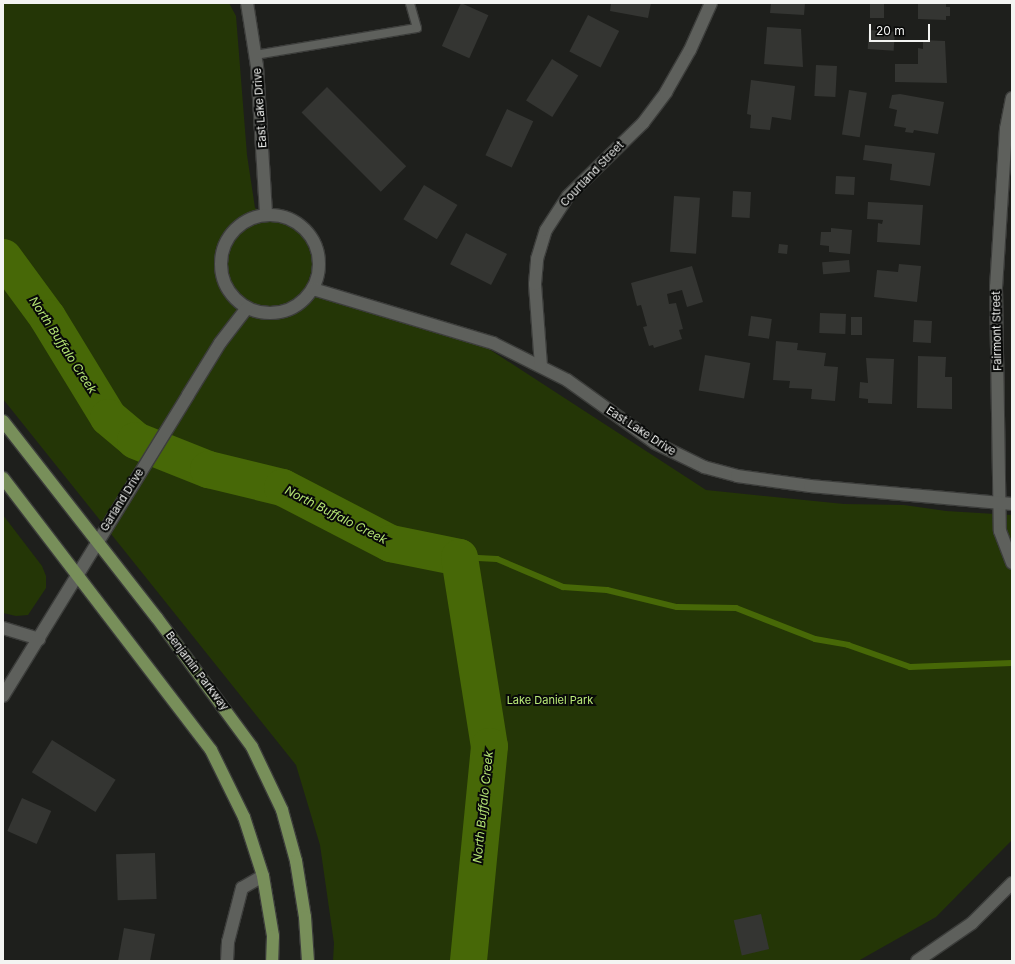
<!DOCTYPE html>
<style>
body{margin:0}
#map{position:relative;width:1015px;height:964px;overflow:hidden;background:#1e1f1c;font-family:Inter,sans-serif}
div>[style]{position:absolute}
.green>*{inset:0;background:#243606}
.stream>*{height:6px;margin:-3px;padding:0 3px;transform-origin:3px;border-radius:3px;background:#476807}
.river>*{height:37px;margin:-18.5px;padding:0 18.5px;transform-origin:18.5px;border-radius:18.5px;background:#476807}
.building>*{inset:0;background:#343532;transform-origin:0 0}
.roads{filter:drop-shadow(1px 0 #3c3d3b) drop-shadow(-1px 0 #3c3d3b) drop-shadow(0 1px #3c3d3b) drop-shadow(0 -1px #3c3d3b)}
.service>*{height:8px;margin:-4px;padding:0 4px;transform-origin:4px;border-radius:4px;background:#5e605c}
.minor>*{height:12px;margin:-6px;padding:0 6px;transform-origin:6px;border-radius:6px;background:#5e605c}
.minor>.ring{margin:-6px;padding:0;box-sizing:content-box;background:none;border:12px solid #5e605c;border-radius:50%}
.primary>*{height:12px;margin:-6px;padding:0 6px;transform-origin:6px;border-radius:6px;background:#788f5a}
span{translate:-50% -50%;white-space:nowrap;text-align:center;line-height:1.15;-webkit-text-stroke:4px #080908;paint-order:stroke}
.street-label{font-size:11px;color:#f3f4f2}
.park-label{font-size:11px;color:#baea79}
.water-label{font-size:12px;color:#b5e574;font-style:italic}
.frame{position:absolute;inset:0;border:4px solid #f3f4f2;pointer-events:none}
.scale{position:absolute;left:869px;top:24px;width:61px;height:18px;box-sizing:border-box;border:2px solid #f3f4f2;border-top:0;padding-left:5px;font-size:12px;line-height:14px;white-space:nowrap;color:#f3f4f2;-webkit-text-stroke:3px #080908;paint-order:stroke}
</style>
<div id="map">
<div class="green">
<div style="clip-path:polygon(3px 3px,229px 3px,236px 16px,247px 155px,255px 208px,288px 225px,305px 238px,314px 263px,306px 288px,489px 349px,706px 490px,844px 504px,904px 505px,946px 511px,1012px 515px,1012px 840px,936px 917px,858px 961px,333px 961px,334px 943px,320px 845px,296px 765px,3px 399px)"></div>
<div style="clip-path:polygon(3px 515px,42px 566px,46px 576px,46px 588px,28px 615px,16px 616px,3px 613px)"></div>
</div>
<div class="stream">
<div style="left:459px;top:557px;width:38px;rotate:3deg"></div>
<div style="left:497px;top:559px;width:72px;rotate:23deg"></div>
<div style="left:563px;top:587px;width:44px;rotate:3.9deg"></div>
<div style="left:607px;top:590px;width:72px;rotate:13.7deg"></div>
<div style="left:677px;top:607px;width:59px;rotate:1deg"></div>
<div style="left:736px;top:608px;width:85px;rotate:21.4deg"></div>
<div style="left:815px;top:639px;width:34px;rotate:10deg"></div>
<div style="left:848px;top:645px;width:66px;rotate:19.5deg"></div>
<div style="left:910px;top:667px;width:102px;rotate:-2.2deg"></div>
</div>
<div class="river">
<div style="left:3px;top:257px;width:74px;rotate:53.7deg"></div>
<div style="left:47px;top:317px;width:117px;rotate:58.6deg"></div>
<div style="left:108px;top:417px;width:35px;rotate:40deg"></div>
<div style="left:135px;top:440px;width:79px;rotate:21.7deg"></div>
<div style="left:208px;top:469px;width:76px;rotate:13.7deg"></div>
<div style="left:282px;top:487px;width:122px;rotate:27.4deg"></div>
<div style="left:390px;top:543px;width:70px;rotate:11.5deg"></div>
<div style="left:459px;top:557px;width:191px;rotate:81deg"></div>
<div style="left:489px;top:746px;width:216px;rotate:95.6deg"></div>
</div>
<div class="building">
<div style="left:461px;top:3px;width:30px;height:47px;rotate:24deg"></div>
<div style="clip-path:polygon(611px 3px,651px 3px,648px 18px,610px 11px)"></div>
<div style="clip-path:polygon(771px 3px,805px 3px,804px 15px,770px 13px)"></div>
<div style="left:870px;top:3px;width:14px;height:15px"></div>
<div style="clip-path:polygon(918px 3px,946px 3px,946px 7px,950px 7px,950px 16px,946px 16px,946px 20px,918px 19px)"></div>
<div style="left:588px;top:15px;width:35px;height:41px;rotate:27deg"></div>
<div style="clip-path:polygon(767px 27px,801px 29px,803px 67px,764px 64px)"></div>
<div style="left:869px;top:30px;width:26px;height:19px;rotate:4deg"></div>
<div style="clip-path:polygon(923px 40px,945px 41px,947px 83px,895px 82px,895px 64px,918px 64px,918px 48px,923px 49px)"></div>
<div style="left:552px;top:59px;width:31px;height:49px;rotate:32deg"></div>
<div style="left:816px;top:65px;width:21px;height:31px;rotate:3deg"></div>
<div style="clip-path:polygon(751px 80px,795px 86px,791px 120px,772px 117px,770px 130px,750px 128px,751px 115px,747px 114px)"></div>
<div style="left:327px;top:87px;width:112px;height:36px;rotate:45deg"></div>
<div style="left:849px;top:90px;width:18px;height:45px;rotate:9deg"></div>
<div style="clip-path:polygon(900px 94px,944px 102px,938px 134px,914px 130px,913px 133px,905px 132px,906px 128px,894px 126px,897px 110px,889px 108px,892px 95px)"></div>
<div style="left:507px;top:109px;width:29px;height:51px;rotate:25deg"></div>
<div style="clip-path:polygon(865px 145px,935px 153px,930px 186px,890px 180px,892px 164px,863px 160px)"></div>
<div style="left:836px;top:176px;width:19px;height:18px;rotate:3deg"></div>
<div style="left:424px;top:185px;width:39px;height:40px;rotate:31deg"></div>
<div style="left:733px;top:191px;width:18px;height:26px;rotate:3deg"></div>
<div style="left:674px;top:196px;width:26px;height:56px;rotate:4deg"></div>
<div style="clip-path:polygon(868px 202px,923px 205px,920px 245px,877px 242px,878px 223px,882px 224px,883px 220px,867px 219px)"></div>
<div style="clip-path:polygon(831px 228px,852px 230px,850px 254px,829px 252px,829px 246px,820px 245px,821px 232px,831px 232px)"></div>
<div style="left:466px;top:233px;width:46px;height:35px;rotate:27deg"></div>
<div style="left:779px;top:244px;width:9px;height:9px;rotate:6deg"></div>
<div style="left:849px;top:260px;width:12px;height:27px;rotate:85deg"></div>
<div style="clip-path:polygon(899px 264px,921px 266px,917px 302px,874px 297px,877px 270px,898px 272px)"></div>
<div style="clip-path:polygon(692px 266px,703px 302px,687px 307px,682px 290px,667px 294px,669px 304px,676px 303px,683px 329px,679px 330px,682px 339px,654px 348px,653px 345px,649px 346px,643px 327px,647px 326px,641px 305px,637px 306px,631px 283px)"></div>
<div style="left:820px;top:313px;width:26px;height:20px;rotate:2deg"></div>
<div style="left:751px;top:316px;width:21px;height:20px;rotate:8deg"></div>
<div style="left:851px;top:317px;width:11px;height:18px"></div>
<div style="left:914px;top:320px;width:18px;height:22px;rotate:3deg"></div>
<div style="clip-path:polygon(776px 341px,798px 343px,797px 350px,826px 353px,824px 366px,838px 367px,835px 401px,811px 399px,812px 389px,789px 388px,790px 381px,773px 380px)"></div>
<div style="left:705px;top:355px;width:46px;height:36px;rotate:10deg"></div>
<div style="clip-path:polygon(918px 356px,946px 357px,945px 377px,952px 377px,952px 409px,917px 408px)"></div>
<div style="clip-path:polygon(866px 358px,894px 359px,892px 404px,868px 403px,868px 399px,859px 398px,860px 382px,868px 383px)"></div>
<div style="left:52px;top:740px;width:75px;height:38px;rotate:32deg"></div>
<div style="left:22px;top:798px;width:32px;height:36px;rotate:24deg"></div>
<div style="left:155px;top:853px;width:46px;height:39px;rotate:88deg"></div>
<div style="left:761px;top:914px;width:36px;height:28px;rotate:77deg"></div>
<div style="clip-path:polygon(124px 928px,155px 934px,150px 961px,118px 961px)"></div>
</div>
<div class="roads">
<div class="service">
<div style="left:255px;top:55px;width:164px;rotate:-9.5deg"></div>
<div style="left:417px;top:28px;width:26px;rotate:-106deg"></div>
</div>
<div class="minor">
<div style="left:247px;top:3px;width:64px;rotate:81deg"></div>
<div style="left:257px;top:66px;width:148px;rotate:86.5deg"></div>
<div style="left:1012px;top:98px;width:32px;rotate:101deg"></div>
<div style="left:1006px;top:129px;width:158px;rotate:93.6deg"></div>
<div style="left:996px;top:287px;width:244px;rotate:89.1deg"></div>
<div style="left:1000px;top:531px;width:34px;rotate:69deg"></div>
<div class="ring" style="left:221px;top:215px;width:86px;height:86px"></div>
<div style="left:313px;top:289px;width:188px;rotate:16.7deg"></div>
<div style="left:493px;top:343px;width:83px;rotate:26.6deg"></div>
<div style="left:567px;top:380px;width:108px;rotate:35.6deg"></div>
<div style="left:655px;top:443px;width:55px;rotate:26.1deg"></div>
<div style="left:704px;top:467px;width:34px;rotate:15deg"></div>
<div style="left:737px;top:476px;width:74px;rotate:7.8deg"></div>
<div style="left:810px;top:486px;width:203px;rotate:5.1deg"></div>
<div style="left:541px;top:366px;width:82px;rotate:-94.2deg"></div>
<div style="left:535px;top:284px;width:25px;rotate:-85deg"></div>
<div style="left:537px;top:259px;width:30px;rotate:-73deg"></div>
<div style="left:546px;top:230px;width:40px;rotate:-57.1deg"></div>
<div style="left:568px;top:196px;width:105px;rotate:-44.2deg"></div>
<div style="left:643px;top:123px;width:39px;rotate:-53deg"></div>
<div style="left:666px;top:92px;width:48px;rotate:-60.3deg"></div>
<div style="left:690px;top:50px;width:51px;rotate:-65.9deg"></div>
<div style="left:3px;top:628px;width:38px;rotate:17deg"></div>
<div style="left:3px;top:696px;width:353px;rotate:-58.4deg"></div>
<div style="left:188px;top:395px;width:61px;rotate:-58.4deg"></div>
<div style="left:220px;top:343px;width:44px;rotate:-52.4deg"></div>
<div style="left:227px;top:961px;width:19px;rotate:-87deg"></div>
<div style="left:228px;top:942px;width:56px;rotate:-75.5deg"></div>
<div style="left:242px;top:888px;width:24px;rotate:-30deg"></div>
<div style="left:917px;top:961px;width:67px;rotate:-34.6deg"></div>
<div style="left:972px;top:923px;width:57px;rotate:-45deg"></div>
</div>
<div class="primary">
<div style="left:3px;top:421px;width:250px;rotate:52deg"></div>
<div style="left:157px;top:618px;width:160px;rotate:53.6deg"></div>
<div style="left:252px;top:747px;width:70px;rotate:64.5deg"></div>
<div style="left:282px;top:810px;width:53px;rotate:74.6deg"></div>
<div style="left:296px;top:861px;width:57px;rotate:80.9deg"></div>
<div style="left:305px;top:917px;width:44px;rotate:86.1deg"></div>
<div style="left:3px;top:478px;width:342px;rotate:52.6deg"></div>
<div style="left:211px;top:750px;width:75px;rotate:63.8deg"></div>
<div style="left:244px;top:817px;width:62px;rotate:72.1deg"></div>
<div style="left:263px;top:876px;width:61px;rotate:80.5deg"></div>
<div style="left:273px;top:936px;width:25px;rotate:92deg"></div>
</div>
</div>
<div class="street-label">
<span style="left:260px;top:108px;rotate:-94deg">East Lake Drive</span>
<span style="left:592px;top:174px;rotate:-46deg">Courtland Street</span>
<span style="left:997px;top:331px;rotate:-91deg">Fairmont Street</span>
<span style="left:641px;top:431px;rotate:33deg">East Lake Drive</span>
<span style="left:122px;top:500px;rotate:-58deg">Garland Drive</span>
<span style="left:197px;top:671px;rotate:53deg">Benjamin Parkway</span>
</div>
<div class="park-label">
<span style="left:550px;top:700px">Lake Daniel Park</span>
</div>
<div class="water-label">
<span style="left:63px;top:345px;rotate:57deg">North Buffalo Creek</span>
<span style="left:336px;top:515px;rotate:27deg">North Buffalo Creek</span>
<span style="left:483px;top:807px;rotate:-84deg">North Buffalo Creek</span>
</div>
<div class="frame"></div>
<div class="scale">20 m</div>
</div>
